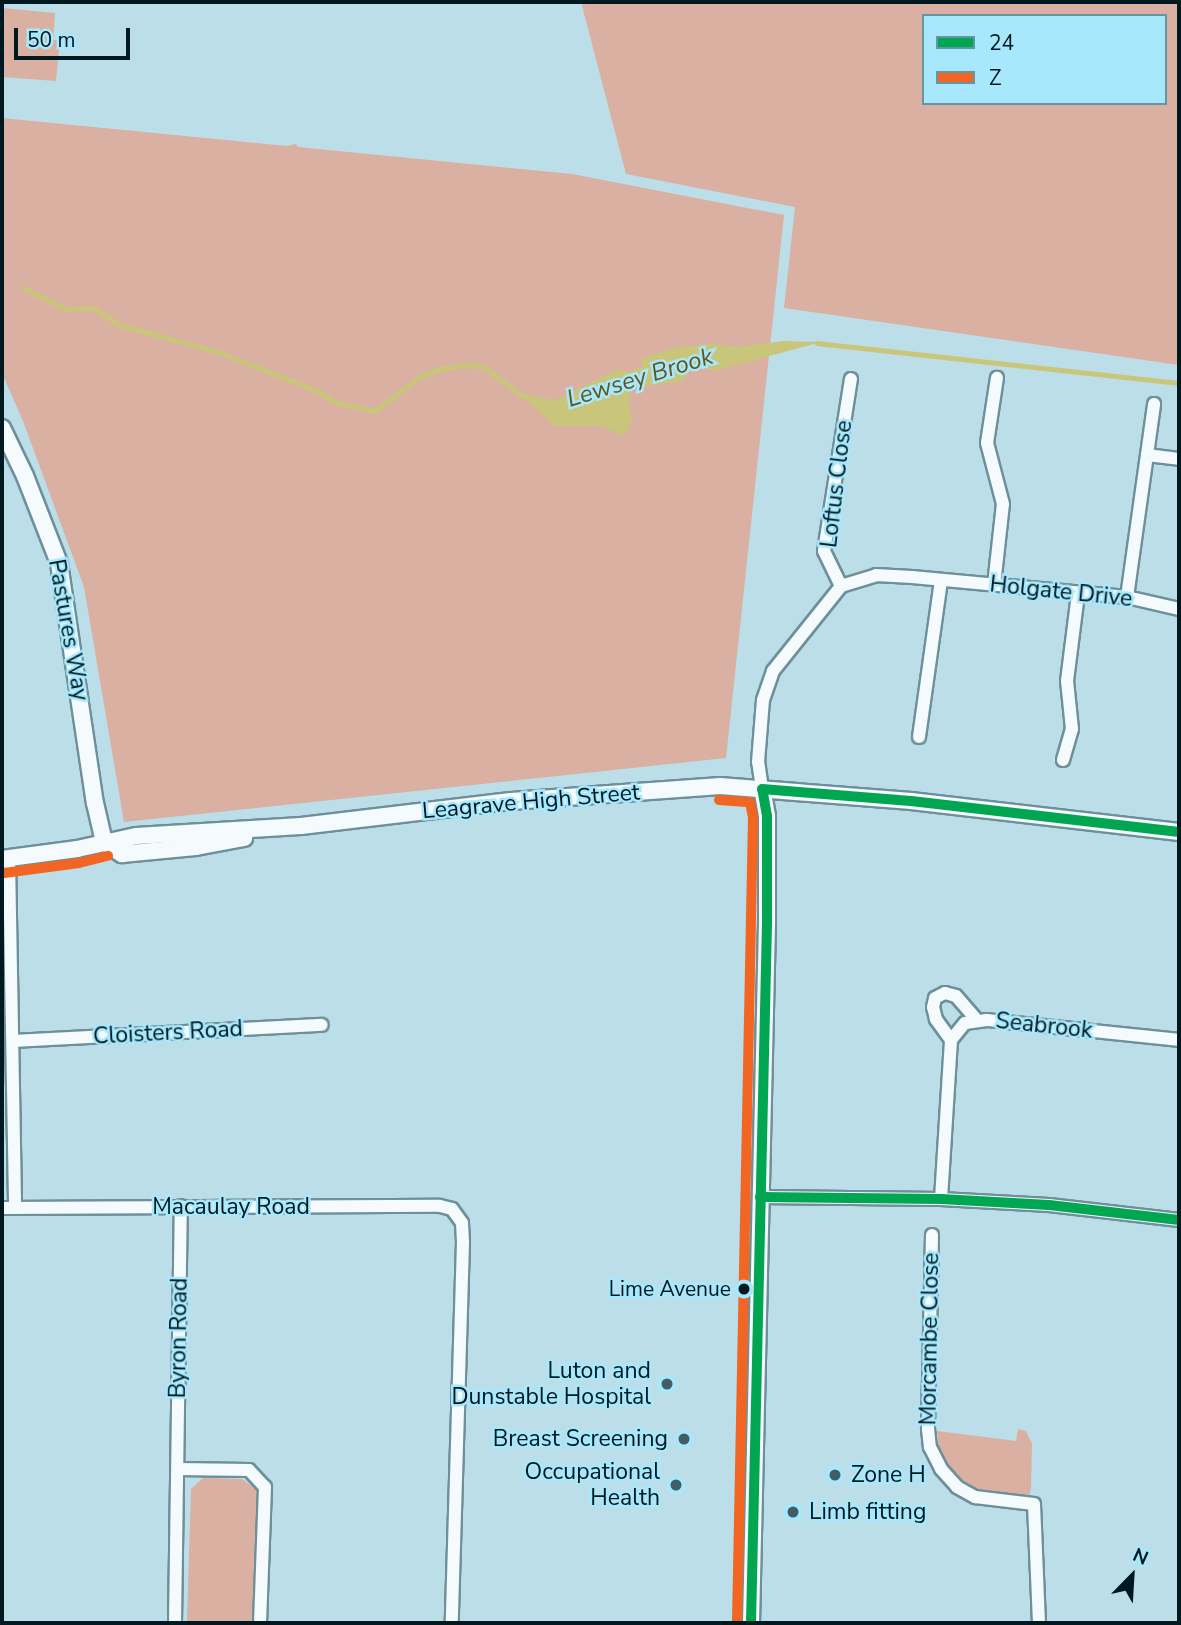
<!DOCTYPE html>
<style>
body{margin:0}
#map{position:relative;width:1181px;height:1625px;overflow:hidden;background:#bcdee9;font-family:"Nunito Sans",sans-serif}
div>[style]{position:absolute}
.green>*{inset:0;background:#d9b0a1}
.water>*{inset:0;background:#c9c67c}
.stream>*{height:4.5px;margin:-2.25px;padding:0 2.25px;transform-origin:2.25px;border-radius:2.25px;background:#c9c67c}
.roads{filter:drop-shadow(2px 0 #6d909a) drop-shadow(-2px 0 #6d909a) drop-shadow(0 2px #6d909a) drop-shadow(0 -2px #6d909a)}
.minor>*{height:12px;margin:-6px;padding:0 6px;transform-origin:6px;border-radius:6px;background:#f5fafc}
.tertiary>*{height:16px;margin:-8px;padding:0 8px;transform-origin:8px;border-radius:8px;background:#f5fafc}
.bus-1>*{height:10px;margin:-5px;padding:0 5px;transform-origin:5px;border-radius:5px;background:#00a651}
.bus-2>*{height:10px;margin:-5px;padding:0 5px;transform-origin:5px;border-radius:5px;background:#f26522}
.dots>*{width:19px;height:19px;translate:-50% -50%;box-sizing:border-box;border:4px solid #a8e8fd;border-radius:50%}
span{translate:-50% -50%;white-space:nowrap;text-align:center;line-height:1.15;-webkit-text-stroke:5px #a8e8fd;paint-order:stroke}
.bus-label{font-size:21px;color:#00181f}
.right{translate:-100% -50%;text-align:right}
.street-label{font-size:23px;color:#00181f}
.poi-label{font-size:23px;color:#00181f}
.left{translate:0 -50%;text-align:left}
.water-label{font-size:24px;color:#61571d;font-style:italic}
.frame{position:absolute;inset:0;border:4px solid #00181f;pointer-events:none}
.legend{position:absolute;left:922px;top:14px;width:245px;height:91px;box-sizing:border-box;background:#a8e8fd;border:2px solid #6595a4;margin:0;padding:9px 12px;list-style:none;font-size:21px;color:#00181f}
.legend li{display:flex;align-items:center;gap:14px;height:35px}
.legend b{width:35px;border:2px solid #6595a4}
.north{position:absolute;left:1097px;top:1541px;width:70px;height:70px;-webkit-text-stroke:5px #a8e8fd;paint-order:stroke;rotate:24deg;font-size:19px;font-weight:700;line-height:28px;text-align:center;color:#00181f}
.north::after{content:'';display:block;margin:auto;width:24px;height:32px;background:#00181f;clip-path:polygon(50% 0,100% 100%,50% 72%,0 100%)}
.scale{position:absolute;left:14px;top:28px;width:116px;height:32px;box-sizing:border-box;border:4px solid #00181f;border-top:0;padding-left:9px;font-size:21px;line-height:24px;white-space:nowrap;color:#00181f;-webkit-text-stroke:5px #a8e8fd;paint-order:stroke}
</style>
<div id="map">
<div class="green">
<div style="clip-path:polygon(evenodd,581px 2px,1179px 2px,1179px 365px,784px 308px,795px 207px,626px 174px,581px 2px,924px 16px,1165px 16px,1165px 103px,924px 103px,924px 16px)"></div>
<div style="clip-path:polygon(2px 8px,55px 13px,53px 40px,60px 40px,56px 81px,2px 77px)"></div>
<div style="clip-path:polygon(2px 118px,287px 146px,296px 144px,298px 147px,572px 174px,784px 215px,726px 758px,124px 822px,84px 587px,23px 421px,2px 373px)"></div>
<div style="clip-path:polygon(1018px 1429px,1026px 1431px,1032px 1444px,1031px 1487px,1030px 1494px,1024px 1497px,971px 1489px,959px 1480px,939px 1450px,937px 1431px,1016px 1441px)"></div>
<div style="clip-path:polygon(203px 1478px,242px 1479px,257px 1490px,256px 1616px,250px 1623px,187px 1621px,191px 1489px)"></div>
</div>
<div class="water">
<div style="clip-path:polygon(784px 341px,821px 342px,714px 371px,695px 365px,682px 381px,633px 388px,628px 399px,632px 419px,629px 429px,621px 435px,601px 426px,554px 426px,519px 393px,555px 400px,616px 370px,629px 372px,642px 367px,642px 358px,677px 347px,715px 344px,738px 347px)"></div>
</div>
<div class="stream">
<div style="left:24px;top:288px;width:47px;rotate:26.6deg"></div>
<div style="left:66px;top:309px;width:28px;rotate:-2deg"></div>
<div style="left:94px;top:308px;width:31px;rotate:33deg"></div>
<div style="left:120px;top:325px;width:102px;rotate:15.4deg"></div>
<div style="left:218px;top:352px;width:105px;rotate:21.2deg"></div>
<div style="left:316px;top:390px;width:22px;rotate:32deg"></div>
<div style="left:335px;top:402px;width:41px;rotate:12.7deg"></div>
<div style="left:375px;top:411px;width:56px;rotate:-37.1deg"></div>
<div style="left:420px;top:377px;width:21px;rotate:-23deg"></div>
<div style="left:439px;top:369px;width:24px;rotate:-9deg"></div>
<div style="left:463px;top:365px;width:21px;rotate:5deg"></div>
<div style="left:484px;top:367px;width:49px;rotate:36.6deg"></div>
<div style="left:817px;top:343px;width:364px;rotate:6.3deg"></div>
</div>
<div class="roads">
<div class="minor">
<div style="left:1147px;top:455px;width:32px;rotate:7deg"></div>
<div style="left:994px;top:585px;width:81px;rotate:-83.7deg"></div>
<div style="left:1003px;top:504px;width:63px;rotate:-104.7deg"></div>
<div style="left:987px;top:443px;width:66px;rotate:-81.3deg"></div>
<div style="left:841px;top:586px;width:39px;rotate:-116deg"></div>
<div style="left:824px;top:551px;width:174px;rotate:-81.1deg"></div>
<div style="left:1127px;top:597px;width:195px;rotate:-82deg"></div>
<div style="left:919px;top:737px;width:158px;rotate:-82deg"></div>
<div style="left:1063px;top:760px;width:32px;rotate:-74deg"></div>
<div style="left:1072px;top:729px;width:48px;rotate:-95.9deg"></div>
<div style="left:1067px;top:681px;width:88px;rotate:-82.8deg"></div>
<div style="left:762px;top:789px;width:27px;rotate:-98deg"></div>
<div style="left:758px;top:762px;width:62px;rotate:-85.4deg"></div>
<div style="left:763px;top:700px;width:31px;rotate:-71deg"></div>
<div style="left:773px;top:671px;width:109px;rotate:-51.3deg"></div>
<div style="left:841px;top:586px;width:37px;rotate:-17deg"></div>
<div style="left:876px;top:575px;width:36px;rotate:3deg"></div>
<div style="left:912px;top:577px;width:216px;rotate:5.3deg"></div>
<div style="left:1127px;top:597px;width:53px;rotate:13deg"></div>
<div style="left:9px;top:858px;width:350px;rotate:89deg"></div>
<div style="left:951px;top:1040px;width:26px;rotate:-126deg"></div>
<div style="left:936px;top:1019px;width:12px;rotate:-104deg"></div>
<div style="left:933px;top:1007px;width:9px;rotate:-77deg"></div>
<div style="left:935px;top:998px;width:11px;rotate:-27deg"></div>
<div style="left:945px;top:993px;width:11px;rotate:15deg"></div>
<div style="left:956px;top:996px;width:32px;rotate:49deg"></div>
<div style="left:14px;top:1041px;width:308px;rotate:-3deg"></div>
<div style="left:760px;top:1197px;width:181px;rotate:0.6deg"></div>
<div style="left:941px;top:1199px;width:108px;rotate:3.2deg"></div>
<div style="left:1049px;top:1205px;width:131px;rotate:6.6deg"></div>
<div style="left:941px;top:1199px;width:159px;rotate:-86.4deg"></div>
<div style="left:951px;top:1040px;width:22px;rotate:-51deg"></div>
<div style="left:965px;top:1023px;width:22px;rotate:-8deg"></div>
<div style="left:987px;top:1020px;width:193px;rotate:5.9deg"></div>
<div style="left:2px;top:1208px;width:438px;rotate:-0.3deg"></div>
<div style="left:440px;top:1206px;width:12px;rotate:14deg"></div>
<div style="left:452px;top:1209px;width:17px;rotate:54deg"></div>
<div style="left:462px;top:1223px;width:19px;rotate:87deg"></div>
<div style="left:463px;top:1242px;width:381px;rotate:91.7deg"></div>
<div style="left:932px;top:1235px;width:194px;rotate:91.2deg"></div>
<div style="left:928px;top:1429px;width:18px;rotate:84deg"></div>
<div style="left:930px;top:1447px;width:25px;rotate:63deg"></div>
<div style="left:941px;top:1469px;width:24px;rotate:48deg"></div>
<div style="left:957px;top:1487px;width:21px;rotate:29deg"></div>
<div style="left:975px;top:1497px;width:59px;rotate:6.8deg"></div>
<div style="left:1034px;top:1504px;width:119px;rotate:87.6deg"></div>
<div style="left:178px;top:1469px;width:71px;rotate:0.8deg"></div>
<div style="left:249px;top:1470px;width:23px;rotate:47deg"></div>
<div style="left:265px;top:1487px;width:136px;rotate:92.1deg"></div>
<div style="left:175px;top:1623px;width:417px;rotate:-89.2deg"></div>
</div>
<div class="tertiary">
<div style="left:2px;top:428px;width:53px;rotate:64.4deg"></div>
<div style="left:25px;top:476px;width:93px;rotate:68.7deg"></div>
<div style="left:59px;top:563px;width:243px;rotate:81.5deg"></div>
<div style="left:95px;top:803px;width:40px;rotate:77deg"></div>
<div style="left:104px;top:842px;width:22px;rotate:34deg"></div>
<div style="left:122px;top:854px;width:74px;rotate:-5.4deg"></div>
<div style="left:196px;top:847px;width:49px;rotate:-10.6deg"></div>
<div style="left:2px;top:859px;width:76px;rotate:-7.6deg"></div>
<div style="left:77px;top:849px;width:60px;rotate:-12.4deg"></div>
<div style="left:136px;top:836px;width:165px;rotate:-3.5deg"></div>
<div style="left:301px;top:826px;width:211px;rotate:-6.8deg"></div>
<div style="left:511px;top:801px;width:210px;rotate:-4.1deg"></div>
<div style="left:720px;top:786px;width:192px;rotate:4.5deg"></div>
<div style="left:911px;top:801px;width:270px;rotate:6.6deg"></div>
<div style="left:751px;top:1623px;width:700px;rotate:-88.69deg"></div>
<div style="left:767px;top:923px;width:107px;rotate:-90deg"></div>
<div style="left:767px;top:816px;width:27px;rotate:-100deg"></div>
</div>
</div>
<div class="bus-1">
<div style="left:762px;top:789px;width:149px;rotate:4.6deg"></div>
<div style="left:911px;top:801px;width:270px;rotate:6.6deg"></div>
<div style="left:760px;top:1197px;width:181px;rotate:0.6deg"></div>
<div style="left:941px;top:1199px;width:108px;rotate:3.2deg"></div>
<div style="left:1049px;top:1205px;width:131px;rotate:6.6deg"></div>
<div style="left:751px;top:1623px;width:700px;rotate:-88.69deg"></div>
<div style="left:767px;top:923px;width:107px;rotate:-90deg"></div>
<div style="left:767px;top:816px;width:27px;rotate:-100deg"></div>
</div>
<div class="bus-2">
<div style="left:719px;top:800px;width:31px;rotate:4deg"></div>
<div style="left:750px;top:802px;width:15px;rotate:79deg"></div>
<div style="left:753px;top:817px;width:806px;rotate:91.14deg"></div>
<div style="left:4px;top:873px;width:76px;rotate:-7.6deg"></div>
<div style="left:79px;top:863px;width:30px;rotate:-14deg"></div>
</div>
<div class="dots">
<div style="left:744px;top:1289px;background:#00181f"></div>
<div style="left:667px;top:1384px;background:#425d66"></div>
<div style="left:684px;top:1439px;background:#425d66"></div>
<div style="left:835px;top:1475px;background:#425d66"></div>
<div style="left:676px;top:1485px;background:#425d66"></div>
<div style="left:793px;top:1512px;background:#425d66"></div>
</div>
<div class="bus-label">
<span class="right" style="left:731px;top:1289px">Lime Avenue</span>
</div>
<div class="street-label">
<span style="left:837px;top:484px;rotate:-83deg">Loftus Close</span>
<span style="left:1061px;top:592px;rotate:6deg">Holgate Drive</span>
<span style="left:68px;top:630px;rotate:80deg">Pastures Way</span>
<span style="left:531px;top:802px;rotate:-5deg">Leagrave High Street</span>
<span style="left:1044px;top:1026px;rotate:6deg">Seabrook</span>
<span style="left:168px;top:1033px;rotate:-3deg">Cloisters Road</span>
<span style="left:231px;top:1207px">Macaulay Road</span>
<span style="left:179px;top:1338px;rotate:-89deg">Byron Road</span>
<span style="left:930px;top:1339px;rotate:-89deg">Morcambe Close</span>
</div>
<div class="poi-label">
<span class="right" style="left:651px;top:1384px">Luton and<br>Dunstable Hospital</span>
<span class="right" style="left:668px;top:1439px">Breast Screening</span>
<span class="right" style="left:660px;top:1485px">Occupational<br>Health</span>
<span class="left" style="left:851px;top:1475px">Zone H</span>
<span class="left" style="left:809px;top:1512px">Limb fitting</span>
</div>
<div class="water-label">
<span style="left:640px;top:378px;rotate:-17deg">Lewsey Brook</span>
</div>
<div class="frame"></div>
<ul class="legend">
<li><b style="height:9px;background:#00a651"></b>24</li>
<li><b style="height:9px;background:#f26522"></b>Z</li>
</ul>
<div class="north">N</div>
<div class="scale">50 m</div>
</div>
